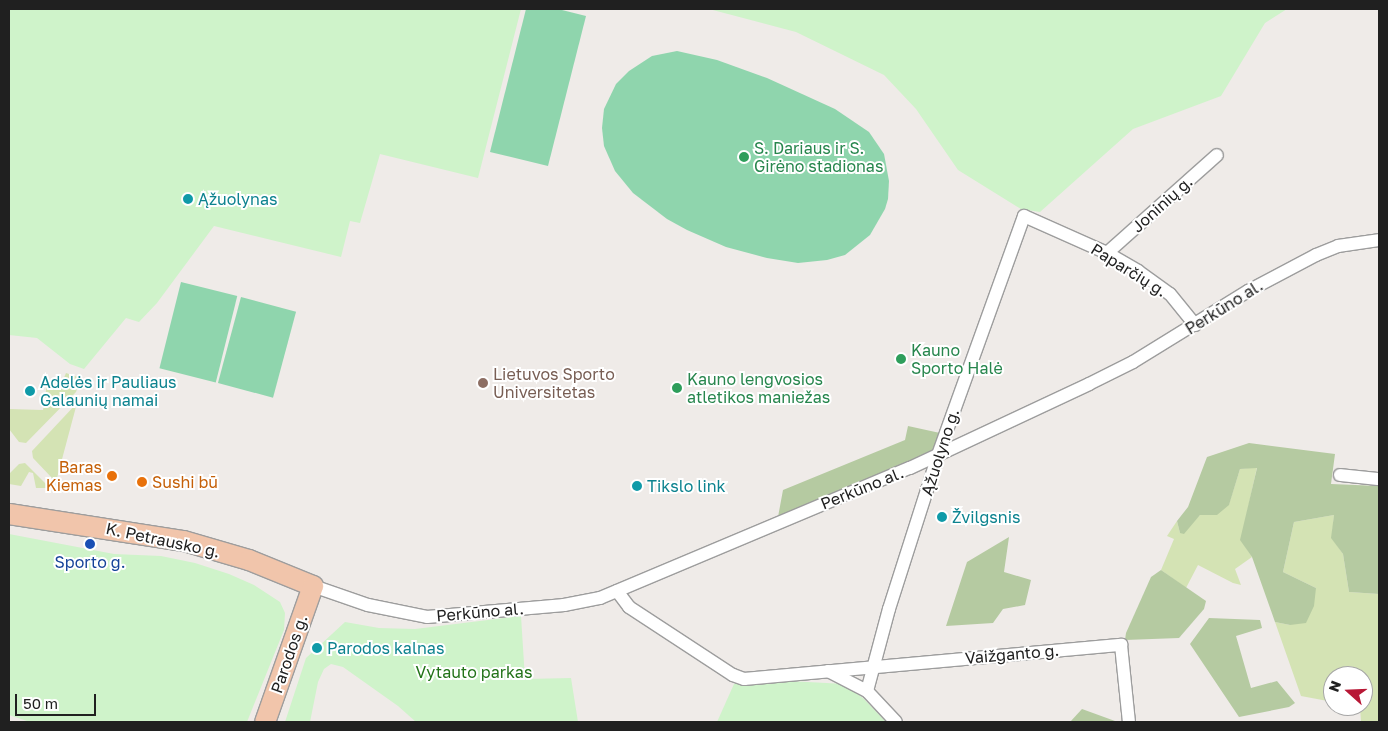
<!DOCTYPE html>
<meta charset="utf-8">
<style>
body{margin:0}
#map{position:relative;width:1388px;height:731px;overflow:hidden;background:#efebe8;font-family:"Golos Text",sans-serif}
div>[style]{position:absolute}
.grass>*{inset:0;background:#d4e3b4}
.forest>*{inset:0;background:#b5caa1}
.park>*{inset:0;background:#cff3ca}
.pitch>*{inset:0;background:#8fd5ad;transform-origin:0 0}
.roads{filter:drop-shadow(1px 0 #9d9d9d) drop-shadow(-1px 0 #9d9d9d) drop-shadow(0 1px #9d9d9d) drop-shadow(0 -1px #9d9d9d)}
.street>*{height:12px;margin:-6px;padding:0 6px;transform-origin:6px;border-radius:6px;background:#fff}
.primary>*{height:20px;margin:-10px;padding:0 10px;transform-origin:10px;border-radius:10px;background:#f1c5ab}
.dots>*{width:14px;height:14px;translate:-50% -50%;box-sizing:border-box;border:2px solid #fff;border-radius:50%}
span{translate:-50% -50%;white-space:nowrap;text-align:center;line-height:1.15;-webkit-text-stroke:4px #fff;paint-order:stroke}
.leisure-label{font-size:16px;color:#27864d}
.left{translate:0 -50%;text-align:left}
.culture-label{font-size:16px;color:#0d838f}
.street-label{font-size:16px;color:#202020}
.education-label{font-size:16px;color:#785e54}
.food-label{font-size:16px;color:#c56008}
.right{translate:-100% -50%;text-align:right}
.transit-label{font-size:16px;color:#164399}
.park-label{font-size:16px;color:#237319}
.frame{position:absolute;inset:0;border:10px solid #202020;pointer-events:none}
.north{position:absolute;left:1323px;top:666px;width:50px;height:50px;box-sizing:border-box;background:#fff;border:1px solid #a6a6a6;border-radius:50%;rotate:290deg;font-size:14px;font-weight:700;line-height:20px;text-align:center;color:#202020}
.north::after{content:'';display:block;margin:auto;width:18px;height:22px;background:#b81836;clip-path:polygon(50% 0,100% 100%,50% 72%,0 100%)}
.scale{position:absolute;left:15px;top:694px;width:81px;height:22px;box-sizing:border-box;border:2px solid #202020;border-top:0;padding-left:6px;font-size:15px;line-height:18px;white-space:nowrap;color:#202020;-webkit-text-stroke:4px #fff;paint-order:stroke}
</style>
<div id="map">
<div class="grass">
<div style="clip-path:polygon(66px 373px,81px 378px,76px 392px,26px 443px,19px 442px,9px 429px,9px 409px,43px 410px,47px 384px,60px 387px)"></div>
<div style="clip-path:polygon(77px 403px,57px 478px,52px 478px,33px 458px,32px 451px)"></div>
<div style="clip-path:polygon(25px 463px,47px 485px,46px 488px,36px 488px,33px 473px,29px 472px,21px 486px,9px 484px,9px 474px,19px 464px)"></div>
<div style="clip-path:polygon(1257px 467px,1241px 540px,1252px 557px,1235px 569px,1241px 585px,1233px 583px,1198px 565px,1186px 588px,1161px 570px,1174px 539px,1167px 536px,1177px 521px,1180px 533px,1200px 515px,1229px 504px,1240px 469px)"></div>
<div style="clip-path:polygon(1334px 515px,1332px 538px,1343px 554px,1349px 592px,1379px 594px,1379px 722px,1361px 722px,1360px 707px,1354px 706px,1363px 706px,1363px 676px,1333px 676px,1333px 702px,1301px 696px,1275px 622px,1290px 625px,1316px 588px,1283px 572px,1294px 522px)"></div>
</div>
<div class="forest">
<div style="clip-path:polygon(908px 426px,940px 433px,935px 452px,778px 517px,783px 490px,905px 440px)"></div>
<div style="clip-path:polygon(1249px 443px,1335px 454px,1331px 484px,1379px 486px,1379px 594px,1349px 592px,1343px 554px,1331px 538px,1334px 515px,1294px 522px,1283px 572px,1316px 588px,1314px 606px,1306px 623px,1290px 625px,1275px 622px,1252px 557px,1240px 540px,1257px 468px,1240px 469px,1229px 505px,1217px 515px,1200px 515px,1184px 534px,1180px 533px,1177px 521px,1188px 507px,1207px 457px)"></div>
<div style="clip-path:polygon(1009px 537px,1004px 572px,1031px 580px,1025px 605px,1003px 609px,993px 623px,946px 626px,967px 562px)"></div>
<div style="clip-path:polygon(1161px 570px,1206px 601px,1204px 609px,1179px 638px,1125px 640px,1126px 633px,1151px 577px)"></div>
<div style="clip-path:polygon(1209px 618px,1260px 620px,1262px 628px,1236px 636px,1251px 688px,1277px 681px,1295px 703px,1289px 707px,1239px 717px,1190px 644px)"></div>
<div style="clip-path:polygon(1082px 709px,1115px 721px,1115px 722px,1070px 722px)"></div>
</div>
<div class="park">
<div style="clip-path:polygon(9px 9px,521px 9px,478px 178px,380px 154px,360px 223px,350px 221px,341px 257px,214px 226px,157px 303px,139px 322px,126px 318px,84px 369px,70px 364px,37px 338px,9px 335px)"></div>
<div style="clip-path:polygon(709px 9px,1287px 9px,1265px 23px,1221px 96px,1133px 129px,1040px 212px,1021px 209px,958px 170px,916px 109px,884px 75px,796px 32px)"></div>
<div style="clip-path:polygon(9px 534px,114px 554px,161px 556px,195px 563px,229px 574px,254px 585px,280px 602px,285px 613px,284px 630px,247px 722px,30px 722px,9px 715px)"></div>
<div style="clip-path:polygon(521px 616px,525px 679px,571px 678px,578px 722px,416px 722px,398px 706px,343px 667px,331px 664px,324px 669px,318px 682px,310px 722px,285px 722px,306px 658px,345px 622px,379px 628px,415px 629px)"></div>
<div style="clip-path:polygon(770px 680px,845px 684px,864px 699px,886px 722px,717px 722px,734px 684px)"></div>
</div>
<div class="pitch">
<div style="clip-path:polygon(526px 9px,558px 9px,586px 16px,548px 166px,490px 152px)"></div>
<div style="clip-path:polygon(677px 51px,717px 60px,767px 78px,835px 109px,869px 132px,884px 154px,889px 181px,888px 199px,885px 209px,870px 235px,845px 255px,827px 260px,798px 263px,767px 258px,726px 247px,687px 230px,667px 219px,633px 193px,615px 171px,604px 146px,602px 128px,604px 109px,616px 84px,629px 71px,652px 56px)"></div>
<div style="left:181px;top:282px;width:58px;height:89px;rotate:14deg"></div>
<div style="left:241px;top:297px;width:57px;height:89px;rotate:15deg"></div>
</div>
<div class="roads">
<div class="street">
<div style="left:1107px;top:253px;width:147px;rotate:-41.7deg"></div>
<div style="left:1340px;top:475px;width:39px;rotate:6deg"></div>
<div style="left:313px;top:586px;width:58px;rotate:19.1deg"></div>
<div style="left:368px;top:605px;width:60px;rotate:11.5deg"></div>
<div style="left:427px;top:617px;width:138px;rotate:-5deg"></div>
<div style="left:564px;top:605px;width:37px;rotate:-11deg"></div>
<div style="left:600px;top:598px;width:336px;rotate:-22.8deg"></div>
<div style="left:910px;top:468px;width:198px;rotate:-25.1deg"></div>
<div style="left:1089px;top:384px;width:49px;rotate:-26.6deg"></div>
<div style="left:1133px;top:362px;width:135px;rotate:-31.7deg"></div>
<div style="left:1248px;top:291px;width:77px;rotate:-27.9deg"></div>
<div style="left:1316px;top:255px;width:24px;rotate:-22deg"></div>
<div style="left:1338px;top:246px;width:41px;rotate:-8.3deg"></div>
<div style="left:617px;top:591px;width:20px;rotate:53deg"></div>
<div style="left:629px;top:607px;width:124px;rotate:33.2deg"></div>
<div style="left:733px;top:675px;width:12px;rotate:20deg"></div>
<div style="left:744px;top:679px;width:379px;rotate:-5.2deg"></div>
<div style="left:1121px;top:645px;width:77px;rotate:84.1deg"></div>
<div style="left:828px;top:671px;width:44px;rotate:27.1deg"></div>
<div style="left:867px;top:691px;width:42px;rotate:46.9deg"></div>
<div style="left:867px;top:691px;width:85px;rotate:-75deg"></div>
<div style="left:889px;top:609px;width:162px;rotate:-72.3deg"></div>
<div style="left:938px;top:455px;width:254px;rotate:-70.2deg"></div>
<div style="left:1024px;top:216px;width:91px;rotate:24deg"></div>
<div style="left:1107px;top:253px;width:36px;rotate:30deg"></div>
<div style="left:1138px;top:271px;width:39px;rotate:36deg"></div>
<div style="left:1170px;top:294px;width:40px;rotate:51deg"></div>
</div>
<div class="primary">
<div style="left:9px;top:514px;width:177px;rotate:8.8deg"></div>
<div style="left:184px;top:541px;width:68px;rotate:16.3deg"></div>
<div style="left:249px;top:560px;width:69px;rotate:22.1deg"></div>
<div style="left:313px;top:586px;width:144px;rotate:109.4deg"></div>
</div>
</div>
<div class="dots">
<div style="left:744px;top:157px;background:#2e9e5b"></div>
<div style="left:188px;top:199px;background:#0f9aa8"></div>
<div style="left:901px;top:359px;background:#2e9e5b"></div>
<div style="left:483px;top:383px;background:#8d6e63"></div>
<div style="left:677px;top:388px;background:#2e9e5b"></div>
<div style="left:30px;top:391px;background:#0f9aa8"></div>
<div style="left:112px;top:476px;background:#e8710a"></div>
<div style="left:142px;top:482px;background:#e8710a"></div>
<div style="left:637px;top:486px;background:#0f9aa8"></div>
<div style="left:942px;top:517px;background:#0f9aa8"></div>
<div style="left:90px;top:544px;background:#1a4fb4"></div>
<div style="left:317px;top:648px;background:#0f9aa8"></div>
</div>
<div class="leisure-label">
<span class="left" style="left:754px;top:157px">S. Dariaus ir S.<br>Girėno stadionas</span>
<span class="left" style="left:911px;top:359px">Kauno<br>Sporto Halė</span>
<span class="left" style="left:687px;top:388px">Kauno lengvosios<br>atletikos maniežas</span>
</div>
<div class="culture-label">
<span class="left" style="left:198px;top:199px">Ąžuolynas</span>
<span class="left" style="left:40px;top:391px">Adelės ir Pauliaus<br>Galaunių namai</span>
<span class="left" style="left:647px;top:486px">Tikslo link</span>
<span class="left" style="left:952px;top:517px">Žvilgsnis</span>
<span class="left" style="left:327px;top:648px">Parodos kalnas</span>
</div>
<div class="street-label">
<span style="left:1162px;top:204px;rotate:-42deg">Joninių g.</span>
<span style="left:1129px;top:270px;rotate:32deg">Paparčių g.</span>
<span style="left:1224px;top:307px;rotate:-32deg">Perkūno al.</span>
<span style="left:940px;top:452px;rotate:-72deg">Ąžuolyno g.</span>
<span style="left:862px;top:488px;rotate:-22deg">Perkūno al.</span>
<span style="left:163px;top:540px;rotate:12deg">K. Petrausko g.</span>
<span style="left:480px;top:612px;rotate:-5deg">Perkūno al.</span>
<span style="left:289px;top:654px;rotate:-71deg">Parodos g.</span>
<span style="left:1012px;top:654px;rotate:-5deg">Vaižganto g.</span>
</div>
<div class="education-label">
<span class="left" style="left:493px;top:383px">Lietuvos Sporto<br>Universitetas</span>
</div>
<div class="food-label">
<span class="right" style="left:102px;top:476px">Baras<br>Kiemas</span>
<span class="left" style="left:152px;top:482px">Sushi bū</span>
</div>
<div class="transit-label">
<span style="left:90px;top:562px">Sporto g.</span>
</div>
<div class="park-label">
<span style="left:474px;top:672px">Vytauto parkas</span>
</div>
<div class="frame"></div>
<div class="north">N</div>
<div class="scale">50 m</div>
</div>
